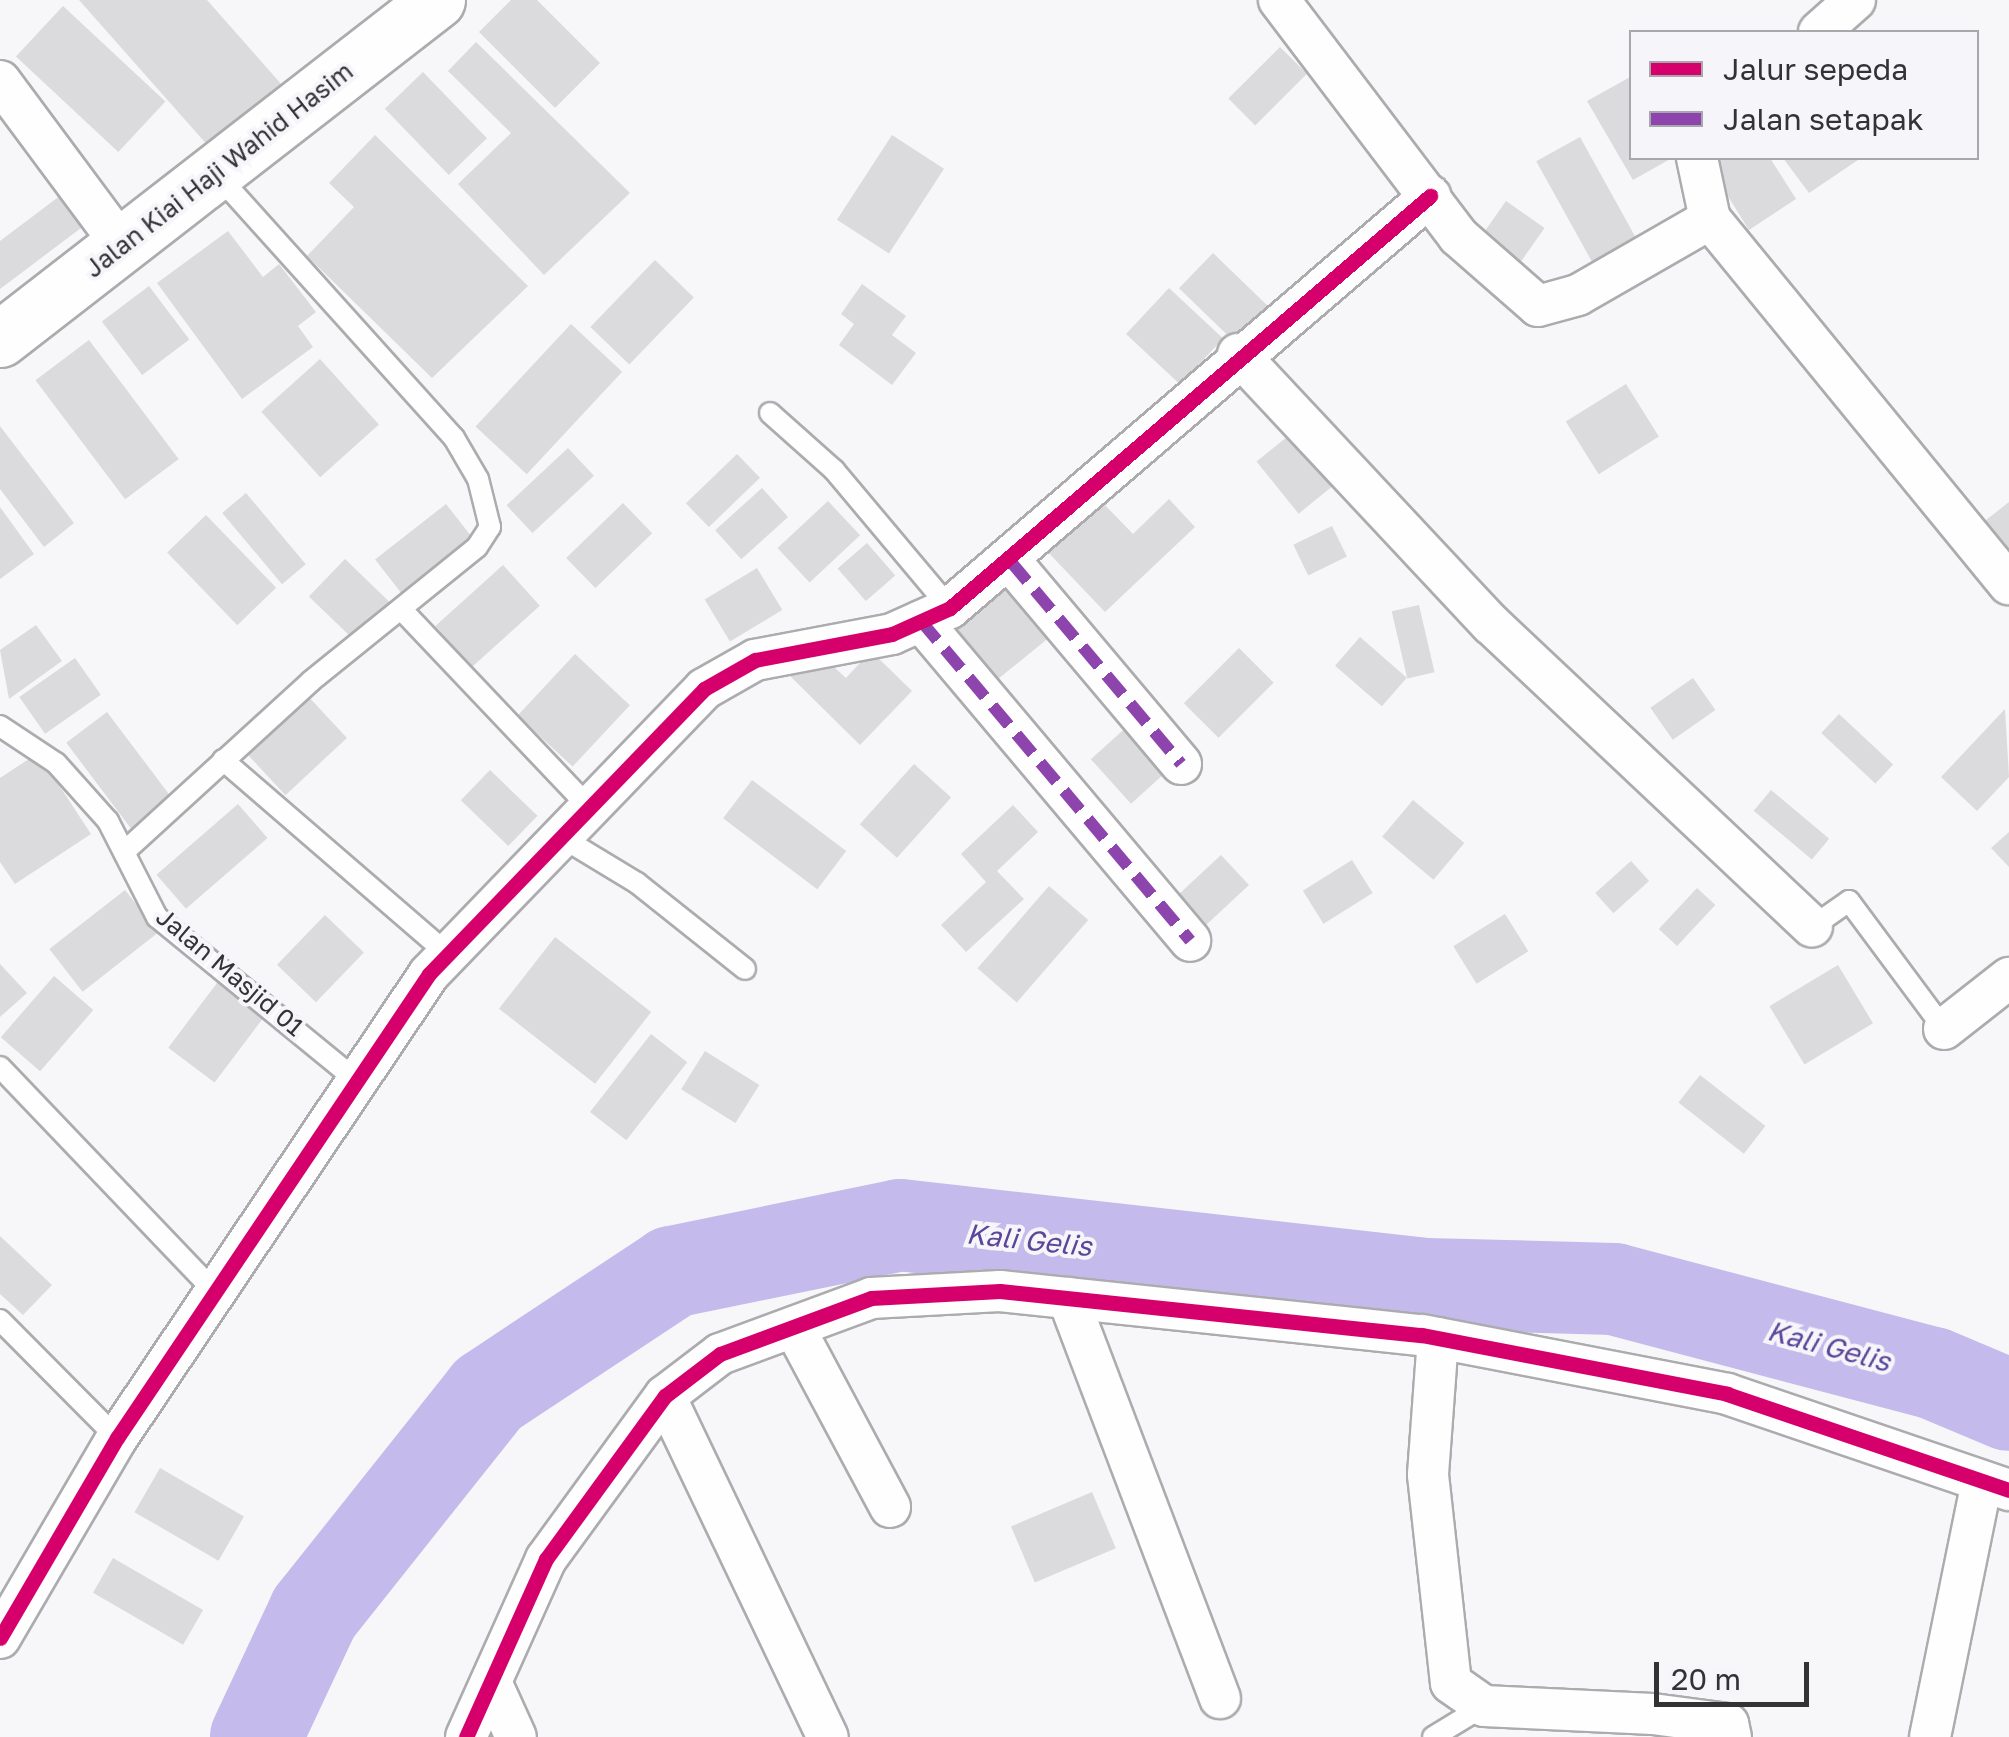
<!DOCTYPE html>
<style>
body{margin:0}
#map{position:relative;width:2009px;height:1737px;overflow:hidden;background:#f7f6f9;font-family:"Golos Text",sans-serif}
div>[style]{position:absolute}
.river>*{height:92px;margin:-46px;padding:0 46px;transform-origin:46px;border-radius:46px;background:#c4baec}
.building>*{inset:0;background:#dbdadc;transform-origin:0 0}
.roads{filter:drop-shadow(2px 0 #acabae) drop-shadow(-2px 0 #acabae) drop-shadow(0 2px #acabae) drop-shadow(0 -2px #acabae)}
.lane>*{height:20px;margin:-10px;padding:0 10px;transform-origin:10px;border-radius:10px;background:#fefefe}
.street>*{height:40px;margin:-20px;padding:0 20px;transform-origin:20px;border-radius:20px;background:#fefefe}
.secondary>*{height:55px;margin:-27.5px;padding:0 27.5px;transform-origin:27.5px;border-radius:27.5px;background:#fefefe}
.quiet>*{height:12px;margin-top:-6px;transform-origin:0;background:repeating-linear-gradient(90deg,#8e44ad 0 25px,transparent 0 37px)}
.cycleway>*{height:15px;margin:-7.5px;padding:0 7.5px;transform-origin:7.5px;border-radius:7.5px;background:#d6006c}
span{translate:-50% -50%;white-space:nowrap;text-align:center;line-height:1.15;-webkit-text-stroke:8px #f6f5fa;paint-order:stroke}
.street-label{font-size:25px;color:#333335}
.water-label{font-size:28px;color:#5b4699;font-style:italic}
.legend{position:absolute;left:1629px;top:30px;width:350px;height:130px;box-sizing:border-box;background:#f6f5fa;border:2px solid #a8a7ab;margin:0;padding:12px 18px;list-style:none;font-size:30px;color:#333335}
.legend li{display:flex;align-items:center;gap:20px;height:50px}
.legend b{width:50px;border:2px solid #a8a7ab}
.scale{position:absolute;left:1654px;top:1662px;width:155px;height:45px;box-sizing:border-box;border:5px solid #333335;border-top:0;padding-left:12px;font-size:30px;line-height:35px;white-space:nowrap;color:#333335;-webkit-text-stroke:8px #f6f5fa;paint-order:stroke}
</style>
<div id="map">
<div class="river">
<div style="left:256px;top:1737px;width:137px;rotate:-64.9deg"></div>
<div style="left:314px;top:1613px;width:280px;rotate:-51.5deg"></div>
<div style="left:488px;top:1394px;width:221px;rotate:-33.5deg"></div>
<div style="left:672px;top:1272px;width:233px;rotate:-11.6deg"></div>
<div style="left:900px;top:1225px;width:529px;rotate:6.4deg"></div>
<div style="left:1426px;top:1284px;width:188px;rotate:1.5deg"></div>
<div style="left:1614px;top:1289px;width:330px;rotate:14.8deg"></div>
<div style="left:1933px;top:1373px;width:82px;rotate:22.8deg"></div>
</div>
<div class="building">
<div style="clip-path:polygon(79px 0,207px 0,282px 85px,210px 148px)"></div>
<div style="clip-path:polygon(511px 0,537px 0,600px 63px,555px 108px,479px 32px)"></div>
<div style="left:63px;top:6px;width:140px;height:69px;rotate:43deg"></div>
<div style="clip-path:polygon(476px 42px,630px 193px,544px 275px,458px 184px,511px 133px,448px 71px)"></div>
<div style="left:1280px;top:47px;width:38px;height:73px;rotate:45deg"></div>
<div style="left:423px;top:72px;width:92px;height:53px;rotate:46deg"></div>
<div style="clip-path:polygon(1632px 76px,1632px 158px,1672px 158px,1633px 180px,1587px 101px)"></div>
<div style="clip-path:polygon(375px 135px,528px 286px,432px 378px,307px 256px,354px 207px,329px 183px)"></div>
<div style="left:892px;top:135px;width:62px;height:101px;rotate:33deg"></div>
<div style="left:1580px;top:137px;width:124px;height:50px;rotate:61deg"></div>
<div style="clip-path:polygon(1704px 158px,1770px 158px,1796px 199px,1749px 230px)"></div>
<div style="clip-path:polygon(1783px 158px,1861px 158px,1809px 193px)"></div>
<div style="clip-path:polygon(69px 189px,93px 219px,0 289px,0 241px)"></div>
<div style="left:1506px;top:201px;width:47px;height:56px;rotate:35deg"></div>
<div style="clip-path:polygon(228px 231px,263px 277px,279px 264px,316px 312px,298px 326px,313px 347px,242px 399px,157px 283px)"></div>
<div style="left:1213px;top:253px;width:86px;height:49px;rotate:44deg"></div>
<div style="left:655px;top:260px;width:54px;height:93px;rotate:44deg"></div>
<div style="clip-path:polygon(862px 284px,906px 316px,892px 335px,916px 353px,892px 385px,839px 345px,854px 324px,841px 314px)"></div>
<div style="left:149px;top:286px;width:67px;height:59px;rotate:53deg"></div>
<div style="left:1169px;top:288px;width:74px;height:63px;rotate:43deg"></div>
<div style="left:571px;top:324px;width:70px;height:140px;rotate:43deg"></div>
<div style="left:89px;top:340px;width:149px;height:67px;rotate:53deg"></div>
<div style="left:320px;top:359px;width:88px;height:79px;rotate:48deg"></div>
<div style="left:1626px;top:384px;width:62px;height:71px;rotate:58deg"></div>
<div style="clip-path:polygon(0 426px,74px 523px,44px 547px,0 489px)"></div>
<div style="left:1293px;top:432px;width:67px;height:47px;rotate:51deg"></div>
<div style="left:568px;top:448px;width:38px;height:84px;rotate:47deg"></div>
<div style="left:737px;top:454px;width:33px;height:71px;rotate:46deg"></div>
<div style="left:762px;top:488px;width:39px;height:63px;rotate:48deg"></div>
<div style="left:246px;top:493px;width:93px;height:31px;rotate:50deg"></div>
<div style="clip-path:polygon(1098px 498px,1133px 534px,1169px 499px,1195px 527px,1105px 612px,1045px 549px)"></div>
<div style="left:828px;top:501px;width:47px;height:69px;rotate:47deg"></div>
<div style="clip-path:polygon(2009px 502px,2009px 560px,1981px 524px)"></div>
<div style="left:623px;top:503px;width:42px;height:79px;rotate:46deg"></div>
<div style="left:446px;top:504px;width:47px;height:90px;rotate:52deg"></div>
<div style="clip-path:polygon(0 507px,34px 554px,0 579px)"></div>
<div style="left:206px;top:515px;width:101px;height:54px;rotate:46deg"></div>
<div style="left:1332px;top:526px;width:34px;height:43px;rotate:64deg"></div>
<div style="left:867px;top:543px;width:43px;height:39px;rotate:49deg"></div>
<div style="left:345px;top:559px;width:64px;height:52px;rotate:44deg"></div>
<div style="left:503px;top:565px;width:55px;height:91px;rotate:48deg"></div>
<div style="left:757px;top:568px;width:49px;height:61px;rotate:59deg"></div>
<div style="left:1011px;top:581px;width:68px;height:87px;rotate:51deg"></div>
<div style="left:1419px;top:605px;width:69px;height:28px;rotate:77deg"></div>
<div style="clip-path:polygon(36px 625px,62px 661px,9px 699px,0 650px)"></div>
<div style="left:1360px;top:637px;width:62px;height:38px;rotate:41deg"></div>
<div style="left:1239px;top:648px;width:49px;height:78px;rotate:45deg"></div>
<div style="clip-path:polygon(814px 649px,846px 678px,871px 651px,912px 691px,860px 745px,790px 676px)"></div>
<div style="left:575px;top:654px;width:75px;height:84px;rotate:43deg"></div>
<div style="left:75px;top:658px;width:45px;height:68px;rotate:55deg"></div>
<div style="left:1693px;top:678px;width:39px;height:52px;rotate:55deg"></div>
<div style="left:306px;top:694px;width:60px;height:84px;rotate:47deg"></div>
<div style="clip-path:polygon(2005px 709px,2009px 777px,1977px 811px,1941px 777px)"></div>
<div style="left:107px;top:712px;width:109px;height:51px;rotate:53deg"></div>
<div style="left:1839px;top:714px;width:74px;height:26px;rotate:43deg"></div>
<div style="left:1131px;top:723px;width:60px;height:54px;rotate:48deg"></div>
<div style="clip-path:polygon(38px 753px,91px 834px,15px 884px,0 862px,0 778px)"></div>
<div style="left:914px;top:764px;width:50px;height:81px;rotate:42deg"></div>
<div style="left:490px;top:770px;width:66px;height:42px;rotate:44deg"></div>
<div style="left:752px;top:780px;width:118px;height:48px;rotate:37deg"></div>
<div style="left:1771px;top:790px;width:76px;height:27px;rotate:40deg"></div>
<div style="left:1413px;top:800px;width:67px;height:48px;rotate:40deg"></div>
<div style="left:238px;top:804px;width:45px;height:108px;rotate:49deg"></div>
<div style="clip-path:polygon(1013px 805px,1038px 832px,997px 871px,1024px 899px,966px 952px,941px 925px,986px 882px,961px 854px)"></div>
<div style="clip-path:polygon(2009px 832px,2009px 867px,1991px 848px)"></div>
<div style="left:1221px;top:855px;width:41px;height:62px;rotate:47deg"></div>
<div style="left:1352px;top:860px;width:39px;height:58px;rotate:58deg"></div>
<div style="left:1631px;top:861px;width:27px;height:48px;rotate:48deg"></div>
<div style="left:1049px;top:886px;width:52px;height:109px;rotate:41deg"></div>
<div style="left:1697px;top:888px;width:25px;height:56px;rotate:43deg"></div>
<div style="left:125px;top:890px;width:54px;height:96px;rotate:52deg"></div>
<div style="left:1505px;top:914px;width:44px;height:61px;rotate:58deg"></div>
<div style="left:325px;top:915px;width:54px;height:69px;rotate:44deg"></div>
<div style="left:555px;top:937px;width:122px;height:91px;rotate:38deg"></div>
<div style="clip-path:polygon(0 964px,27px 993px,0 1017px)"></div>
<div style="left:1838px;top:965px;width:68px;height:80px;rotate:59deg"></div>
<div style="left:54px;top:976px;width:52px;height:81px;rotate:41deg"></div>
<div style="left:220px;top:979px;width:58px;height:86px;rotate:37deg"></div>
<div style="left:651px;top:1034px;width:46px;height:99px;rotate:38deg"></div>
<div style="left:705px;top:1051px;width:64px;height:45px;rotate:32deg"></div>
<div style="left:1700px;top:1075px;width:83px;height:35px;rotate:38deg"></div>
<div style="clip-path:polygon(0 1236px,52px 1285px,23px 1315px,0 1294px)"></div>
<div style="left:160px;top:1468px;width:97px;height:51px;rotate:30deg"></div>
<div style="left:1092px;top:1492px;width:61px;height:88px;rotate:67deg"></div>
<div style="left:113px;top:1558px;width:104px;height:40px;rotate:30deg"></div>
</div>
<div class="roads">
<div class="lane">
<div style="left:770px;top:413px;width:86px;rotate:41.7deg"></div>
<div style="left:834px;top:470px;width:180px;rotate:50deg"></div>
<div style="left:401px;top:609px;width:273px;rotate:46.5deg"></div>
<div style="left:0;top:726px;width:67px;rotate:33.5deg"></div>
<div style="left:56px;top:763px;width:78px;rotate:48.1deg"></div>
<div style="left:108px;top:821px;width:108px;rotate:63deg"></div>
<div style="left:157px;top:917px;width:254px;rotate:39.3deg"></div>
<div style="left:223px;top:760px;width:297px;rotate:40.8deg"></div>
<div style="left:561px;top:837px;width:89px;rotate:31.2deg"></div>
<div style="left:637px;top:883px;width:138px;rotate:38.5deg"></div>
<div style="left:124px;top:852px;width:253px;rotate:-42.4deg"></div>
<div style="left:311px;top:681px;width:213px;rotate:-38.9deg"></div>
<div style="left:477px;top:547px;width:24px;rotate:-57deg"></div>
<div style="left:490px;top:527px;width:49px;rotate:-104deg"></div>
<div style="left:478px;top:479px;width:48px;rotate:-120.3deg"></div>
<div style="left:454px;top:438px;width:355px;rotate:-132deg"></div>
<div style="left:1812px;top:927px;width:45px;rotate:-35.1deg"></div>
<div style="left:1849px;top:901px;width:159px;rotate:53.4deg"></div>
<div style="left:0;top:1067px;width:310px;rotate:46.3deg"></div>
<div style="left:0;top:1320px;width:166px;rotate:45.2deg"></div>
<div style="left:1433px;top:1737px;width:60px;rotate:-31.3deg"></div>
</div>
<div class="street">
<div style="left:1279px;top:0;width:296px;rotate:52.8deg"></div>
<div style="left:1458px;top:236px;width:106px;rotate:41.2deg"></div>
<div style="left:1538px;top:306px;width:41px;rotate:-15.4deg"></div>
<div style="left:1578px;top:295px;width:152px;rotate:-29.9deg"></div>
<div style="left:1819px;top:32px;width:48px;rotate:-41.6deg"></div>
<div style="left:0;top:81px;width:204px;rotate:53.4deg"></div>
<div style="left:1697px;top:158px;width:62px;rotate:78deg"></div>
<div style="left:1710px;top:219px;width:472px;rotate:50.7deg"></div>
<div style="left:1238px;top:354px;width:370px;rotate:46.9deg"></div>
<div style="left:1491px;top:624px;width:441px;rotate:43.3deg"></div>
<div style="left:1011px;top:562px;width:264px;rotate:49.9deg"></div>
<div style="left:921px;top:621px;width:418px;rotate:49.9deg"></div>
<div style="left:1944px;top:1029px;width:83px;rotate:-38.1deg"></div>
<div style="left:1068px;top:1298px;width:428px;rotate:69.2deg"></div>
<div style="left:794px;top:1327px;width:204px;rotate:61.9deg"></div>
<div style="left:1438px;top:1338px;width:137px;rotate:94.2deg"></div>
<div style="left:1428px;top:1475px;width:209px;rotate:83.7deg"></div>
<div style="left:1451px;top:1683px;width:40px;rotate:34.9deg"></div>
<div style="left:1484px;top:1706px;width:169px;rotate:2.7deg"></div>
<div style="left:1653px;top:1714px;width:76px;rotate:7.6deg"></div>
<div style="left:1728px;top:1724px;width:13px;rotate:77deg"></div>
<div style="left:665px;top:1396px;width:378px;rotate:64.5deg"></div>
<div style="left:0;top:1638px;width:232px;rotate:-59.7deg"></div>
<div style="left:117px;top:1438px;width:559px;rotate:-56.08deg"></div>
<div style="left:429px;top:974px;width:396px;rotate:-46deg"></div>
<div style="left:704px;top:689px;width:59px;rotate:-29.6deg"></div>
<div style="left:755px;top:660px;width:139px;rotate:-10.7deg"></div>
<div style="left:892px;top:634px;width:64px;rotate:-24.1deg"></div>
<div style="left:950px;top:608px;width:633px;rotate:-40.64deg"></div>
<div style="left:491px;top:1682px;width:60px;rotate:65.6deg"></div>
<div style="left:466px;top:1737px;width:195px;rotate:-65.8deg"></div>
<div style="left:546px;top:1559px;width:202px;rotate:-53.9deg"></div>
<div style="left:665px;top:1396px;width:69px;rotate:-37.4deg"></div>
<div style="left:720px;top:1354px;width:161px;rotate:-20.3deg"></div>
<div style="left:871px;top:1298px;width:129px;rotate:-3.1deg"></div>
<div style="left:1000px;top:1291px;width:424px;rotate:6deg"></div>
<div style="left:1422px;top:1335px;width:311px;rotate:10.9deg"></div>
<div style="left:1727px;top:1394px;width:298px;rotate:18.8deg"></div>
<div style="left:1930px;top:1737px;width:261px;rotate:-78.5deg"></div>
</div>
<div class="secondary">
<div style="left:0;top:339px;width:553px;rotate:-37.8deg"></div>
</div>
</div>
<div class="quiet">
<div style="left:1011px;top:562px;width:264px;rotate:49.9deg"></div>
<div style="left:921px;top:621px;width:418px;rotate:49.9deg"></div>
</div>
<div class="cycleway">
<div style="left:0;top:1638px;width:232px;rotate:-59.7deg"></div>
<div style="left:117px;top:1438px;width:559px;rotate:-56.08deg"></div>
<div style="left:429px;top:974px;width:396px;rotate:-46deg"></div>
<div style="left:704px;top:689px;width:59px;rotate:-29.6deg"></div>
<div style="left:755px;top:660px;width:139px;rotate:-10.7deg"></div>
<div style="left:892px;top:634px;width:64px;rotate:-24.1deg"></div>
<div style="left:950px;top:608px;width:633px;rotate:-40.64deg"></div>
<div style="left:466px;top:1737px;width:195px;rotate:-65.8deg"></div>
<div style="left:546px;top:1559px;width:202px;rotate:-53.9deg"></div>
<div style="left:665px;top:1396px;width:69px;rotate:-37.4deg"></div>
<div style="left:720px;top:1354px;width:161px;rotate:-20.3deg"></div>
<div style="left:871px;top:1298px;width:129px;rotate:-3.1deg"></div>
<div style="left:1000px;top:1291px;width:424px;rotate:6deg"></div>
<div style="left:1422px;top:1335px;width:311px;rotate:10.9deg"></div>
<div style="left:1727px;top:1394px;width:298px;rotate:18.8deg"></div>
</div>
<div class="street-label">
<span style="left:219px;top:170px;rotate:-38deg">Jalan Kiai Haji Wahid Hasim</span>
<span style="left:230px;top:972px;rotate:40deg">Jalan Masjid 01</span>
</div>
<div class="water-label">
<span style="left:1029px;top:1240px;rotate:6deg">Kali Gelis</span>
<span style="left:1829px;top:1346px;rotate:15deg">Kali Gelis</span>
</div>
<ul class="legend">
<li><b style="height:12px;background:#d6006c"></b>Jalur sepeda</li>
<li><b style="height:12px;background:#8e44ad"></b>Jalan setapak</li>
</ul>
<div class="scale">20 m</div>
</div>
